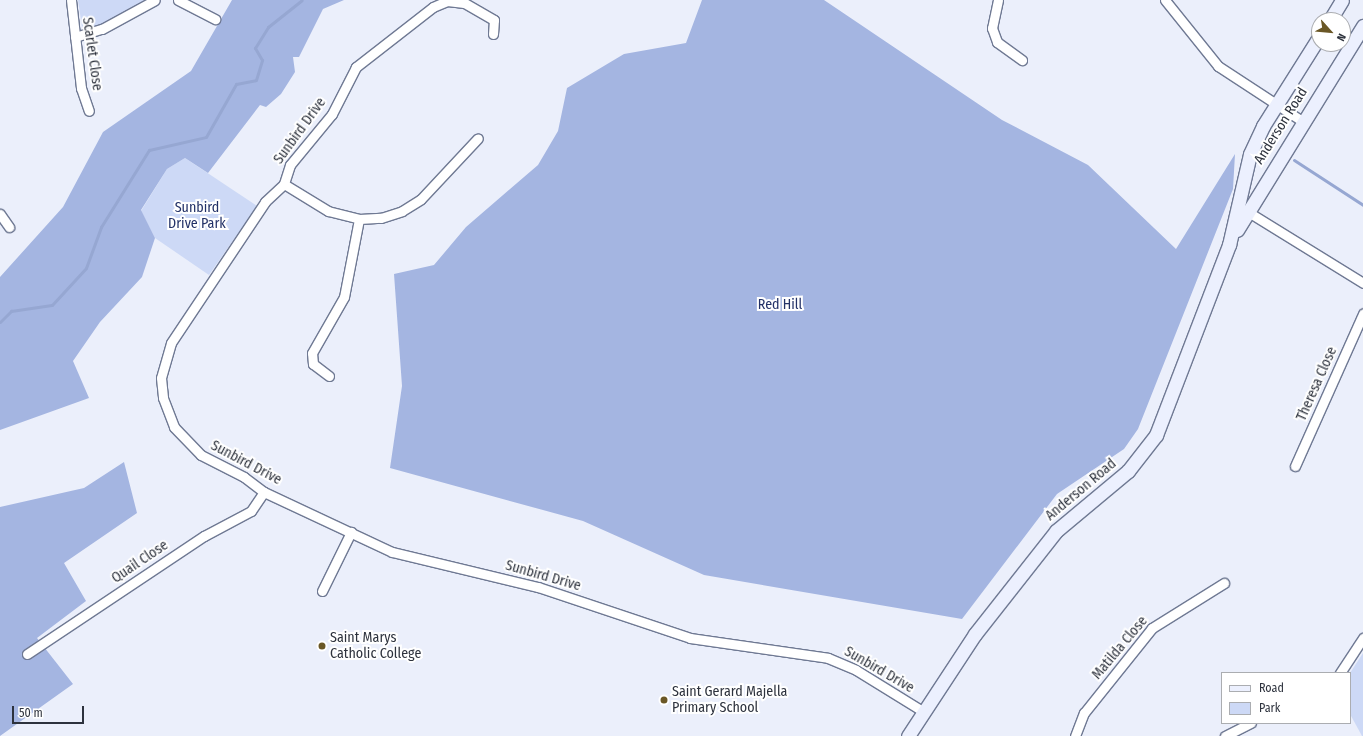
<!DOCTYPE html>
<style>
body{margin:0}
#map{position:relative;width:1363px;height:736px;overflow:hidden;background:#ebeffb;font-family:"Fira Sans Condensed",sans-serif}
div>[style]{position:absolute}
.green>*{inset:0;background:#cdd9f6}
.forest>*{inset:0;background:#a4b5e1}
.stream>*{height:3px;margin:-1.5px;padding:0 1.5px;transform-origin:1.5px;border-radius:1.5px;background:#96a7d2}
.roads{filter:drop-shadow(1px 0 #6f7993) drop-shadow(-1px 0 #6f7993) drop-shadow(0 1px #6f7993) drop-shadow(0 -1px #6f7993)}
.street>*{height:9px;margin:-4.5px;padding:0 4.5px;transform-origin:4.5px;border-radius:4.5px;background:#fff}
.secondary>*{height:13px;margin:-6.5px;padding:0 6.5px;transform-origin:6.5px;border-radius:6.5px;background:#ecf0fe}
.dots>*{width:11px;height:11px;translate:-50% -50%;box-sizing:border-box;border:2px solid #fff;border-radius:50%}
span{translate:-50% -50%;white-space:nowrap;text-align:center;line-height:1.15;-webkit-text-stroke:4px #fff;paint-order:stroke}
.street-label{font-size:14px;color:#2d323d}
.park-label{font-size:14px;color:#223167}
.poi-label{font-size:14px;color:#2d323d}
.left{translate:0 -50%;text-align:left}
.legend{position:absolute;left:1221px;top:672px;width:130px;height:52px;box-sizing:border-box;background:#fff;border:1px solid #abadb1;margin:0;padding:5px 7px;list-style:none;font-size:12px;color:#2d323d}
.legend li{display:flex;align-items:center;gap:8px;height:20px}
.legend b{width:20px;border:1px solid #abadb1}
.north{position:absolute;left:1311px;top:12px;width:40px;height:40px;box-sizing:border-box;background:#fff;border:1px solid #abadb1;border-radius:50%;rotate:117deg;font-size:11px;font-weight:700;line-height:16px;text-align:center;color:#2d323d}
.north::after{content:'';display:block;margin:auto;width:14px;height:18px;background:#6a5726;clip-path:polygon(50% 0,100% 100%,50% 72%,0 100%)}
.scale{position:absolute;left:12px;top:706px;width:72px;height:18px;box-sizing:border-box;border:2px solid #2d323d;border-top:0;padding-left:5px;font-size:12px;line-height:14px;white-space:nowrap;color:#2d323d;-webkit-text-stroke:3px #fff;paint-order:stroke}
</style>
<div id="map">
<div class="green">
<div style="clip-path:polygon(78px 0,145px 0,90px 31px,82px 27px)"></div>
<div style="clip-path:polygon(185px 158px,257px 206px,209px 275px,155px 238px,141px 211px,167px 169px)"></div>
<div style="clip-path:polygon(1363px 653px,1363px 736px,1362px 736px,1350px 714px,1350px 673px)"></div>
</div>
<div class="forest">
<div style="clip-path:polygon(232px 0,344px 0,323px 9px,299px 57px,293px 57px,295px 72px,281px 94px,266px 107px,260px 105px,208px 173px,185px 158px,167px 169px,141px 210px,155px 238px,142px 277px,100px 322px,73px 361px,89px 398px,0 430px,0 277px,63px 207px,103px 132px,191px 71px)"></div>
<div style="clip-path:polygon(702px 0,824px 0,1002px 120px,1088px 165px,1176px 249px,1235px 154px,1233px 189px,1138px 429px,1124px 449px,1057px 494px,962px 619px,704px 575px,583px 521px,390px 468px,402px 386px,394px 274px,434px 265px,466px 227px,538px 165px,558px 131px,567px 88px,624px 54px,686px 43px)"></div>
<div style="clip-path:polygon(124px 462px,137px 513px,64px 563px,86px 601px,37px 638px,73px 684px,0 736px,0 507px,84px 488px)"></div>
</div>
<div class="stream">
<div style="left:1294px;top:160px;width:82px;rotate:33.1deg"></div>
<div style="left:0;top:322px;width:16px;rotate:-45deg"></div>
<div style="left:11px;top:311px;width:41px;rotate:-8.3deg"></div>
<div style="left:52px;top:305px;width:50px;rotate:-47.4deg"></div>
<div style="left:86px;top:268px;width:44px;rotate:-69.9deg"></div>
<div style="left:101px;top:227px;width:91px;rotate:-58.1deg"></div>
<div style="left:149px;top:150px;width:58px;rotate:-12.8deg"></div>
<div style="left:206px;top:137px;width:61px;rotate:-60.5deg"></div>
<div style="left:236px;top:84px;width:20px;rotate:-11deg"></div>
<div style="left:256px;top:80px;width:21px;rotate:-73deg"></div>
<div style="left:262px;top:60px;width:14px;rotate:-120deg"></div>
<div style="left:255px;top:48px;width:25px;rotate:-58deg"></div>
<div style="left:268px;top:27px;width:43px;rotate:-38.5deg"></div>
</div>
<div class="roads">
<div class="street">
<div style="left:71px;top:0;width:89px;rotate:83.5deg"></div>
<div style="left:81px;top:88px;width:24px;rotate:71deg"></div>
<div style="left:178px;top:0;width:42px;rotate:27.2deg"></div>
<div style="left:998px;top:0;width:29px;rotate:102deg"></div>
<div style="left:992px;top:28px;width:15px;rotate:70deg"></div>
<div style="left:997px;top:42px;width:31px;rotate:36deg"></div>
<div style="left:1165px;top:0;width:85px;rotate:51.2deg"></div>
<div style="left:1218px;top:66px;width:100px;rotate:33.2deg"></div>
<div style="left:493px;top:34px;width:14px;rotate:-86deg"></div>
<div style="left:494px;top:20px;width:34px;rotate:-150deg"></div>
<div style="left:464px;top:3px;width:17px;rotate:-173deg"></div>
<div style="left:447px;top:1px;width:15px;rotate:157deg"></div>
<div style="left:433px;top:7px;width:98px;rotate:142.1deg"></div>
<div style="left:356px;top:67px;width:53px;rotate:117.1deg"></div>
<div style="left:332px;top:114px;width:66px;rotate:129.5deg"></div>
<div style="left:290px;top:165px;width:20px;rotate:108deg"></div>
<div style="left:284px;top:184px;width:26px;rotate:137deg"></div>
<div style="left:265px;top:202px;width:169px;rotate:123.7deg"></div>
<div style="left:171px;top:343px;width:36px;rotate:106deg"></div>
<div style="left:161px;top:378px;width:20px;rotate:84deg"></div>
<div style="left:163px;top:398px;width:31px;rotate:69deg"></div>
<div style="left:174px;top:427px;width:39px;rotate:46deg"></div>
<div style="left:201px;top:455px;width:48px;rotate:27.1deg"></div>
<div style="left:244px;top:477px;width:25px;rotate:37deg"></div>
<div style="left:264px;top:492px;width:141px;rotate:25.1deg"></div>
<div style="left:392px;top:552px;width:150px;rotate:13.5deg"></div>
<div style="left:538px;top:587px;width:160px;rotate:18.5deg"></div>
<div style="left:690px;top:638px;width:139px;rotate:8.2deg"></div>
<div style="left:828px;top:658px;width:30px;rotate:23deg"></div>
<div style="left:856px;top:670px;width:80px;rotate:31.7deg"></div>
<div style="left:75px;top:37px;width:28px;rotate:-17deg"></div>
<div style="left:102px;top:29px;width:60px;rotate:-28.7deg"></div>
<div style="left:284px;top:184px;width:52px;rotate:31.5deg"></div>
<div style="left:328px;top:211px;width:32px;rotate:14deg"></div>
<div style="left:359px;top:219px;width:22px;rotate:-3deg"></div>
<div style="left:381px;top:218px;width:22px;rotate:-18deg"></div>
<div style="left:402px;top:211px;width:22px;rotate:-32deg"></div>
<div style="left:421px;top:199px;width:83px;rotate:-46.9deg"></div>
<div style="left:1245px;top:210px;width:139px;rotate:31.7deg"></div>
<div style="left:0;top:214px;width:16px;rotate:55deg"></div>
<div style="left:329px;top:376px;width:20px;rotate:-143deg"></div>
<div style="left:313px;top:364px;width:11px;rotate:-95deg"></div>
<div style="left:312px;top:353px;width:64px;rotate:-60.3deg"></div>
<div style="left:344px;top:297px;width:79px;rotate:-79.1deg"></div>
<div style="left:1295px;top:466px;width:167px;rotate:-65.9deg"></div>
<div style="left:322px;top:591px;width:66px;rotate:-63.8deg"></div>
<div style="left:27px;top:654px;width:213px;rotate:-33.7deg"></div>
<div style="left:204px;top:536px;width:53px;rotate:-28deg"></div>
<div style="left:251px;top:511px;width:23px;rotate:-56deg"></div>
<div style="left:1340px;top:673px;width:42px;rotate:-56.7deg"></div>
<div style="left:1075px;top:736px;width:25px;rotate:-69deg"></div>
<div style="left:1084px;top:713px;width:109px;rotate:-51.3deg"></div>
<div style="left:1152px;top:628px;width:85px;rotate:-32deg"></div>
<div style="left:1225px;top:736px;width:29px;rotate:-27deg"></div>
</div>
<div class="secondary">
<div style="left:1330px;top:20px;width:23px;rotate:-59deg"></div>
<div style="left:1237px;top:230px;width:240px;rotate:-58.3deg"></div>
<div style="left:908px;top:736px;width:122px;rotate:-56.7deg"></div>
<div style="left:975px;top:634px;width:131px;rotate:-51.8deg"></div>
<div style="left:1056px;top:531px;width:94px;rotate:-39.8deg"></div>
<div style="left:1128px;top:471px;width:46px;rotate:-52.1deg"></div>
<div style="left:1156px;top:435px;width:204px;rotate:-69deg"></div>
<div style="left:1229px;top:245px;width:93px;rotate:-77deg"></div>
<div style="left:1250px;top:154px;width:31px;rotate:-65deg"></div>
<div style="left:1263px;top:126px;width:105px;rotate:-57.8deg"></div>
</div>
</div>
<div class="dots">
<div style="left:322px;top:646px;background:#6a5726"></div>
<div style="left:664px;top:700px;background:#6a5726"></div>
</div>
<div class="street-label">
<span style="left:92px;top:54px;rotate:82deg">Scarlet Close</span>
<span style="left:1281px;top:126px;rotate:-58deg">Anderson Road</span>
<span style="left:300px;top:131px;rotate:-54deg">Sunbird Drive</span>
<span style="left:1317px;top:384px;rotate:-66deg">Theresa Close</span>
<span style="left:246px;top:463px;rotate:28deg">Sunbird Drive</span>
<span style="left:1081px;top:490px;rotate:-40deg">Anderson Road</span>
<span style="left:140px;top:562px;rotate:-34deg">Quail Close</span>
<span style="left:543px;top:576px;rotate:16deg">Sunbird Drive</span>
<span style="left:1120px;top:648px;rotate:-50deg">Matilda Close</span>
<span style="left:879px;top:670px;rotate:30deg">Sunbird Drive</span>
</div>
<div class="park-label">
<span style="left:197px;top:216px">Sunbird<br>Drive Park</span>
<span style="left:780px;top:305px">Red Hill</span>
</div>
<div class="poi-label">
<span class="left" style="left:330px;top:646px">Saint Marys<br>Catholic College</span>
<span class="left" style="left:672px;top:700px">Saint Gerard Majella<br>Primary School</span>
</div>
<ul class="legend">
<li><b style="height:5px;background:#ecf0fe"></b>Road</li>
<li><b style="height:11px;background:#cdd9f6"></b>Park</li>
</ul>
<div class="north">N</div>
<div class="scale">50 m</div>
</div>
